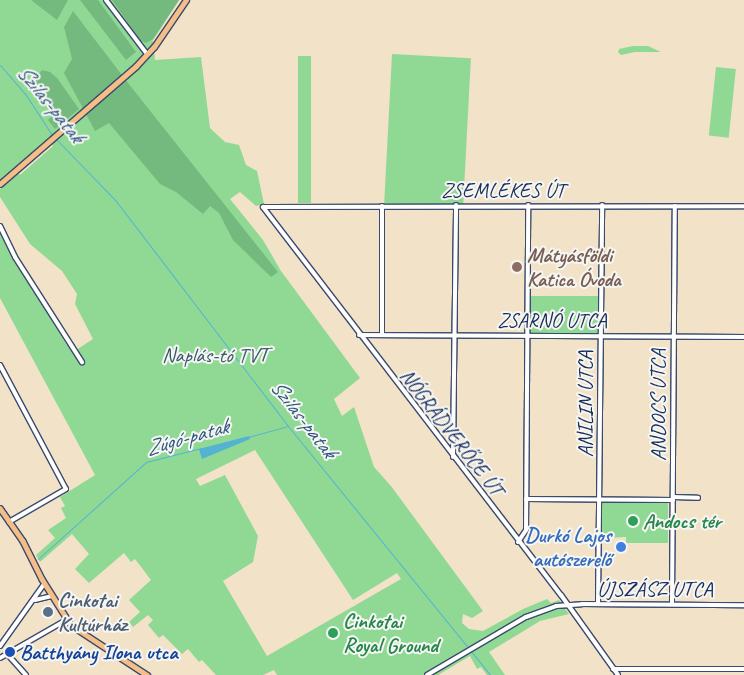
<!DOCTYPE html>
<meta charset="utf-8">
<style>
body{margin:0}
#map{position:relative;width:744px;height:675px;overflow:hidden;background:#f2e2c8;font-family:Caveat,sans-serif}
div>[style]{position:absolute}
.green>*{inset:0;background:#90d995;transform-origin:0 0}
.forest>*{inset:0;background:#74b97e}
.water>*{inset:0;background:#54b2d3}
.stream>*{height:1px;margin:-0.5px;padding:0 0.5px;transform-origin:0.5px;border-radius:0.5px;background:#54b2d3}
.roads{filter:drop-shadow(1px 0 #3b4a6e) drop-shadow(-1px 0 #3b4a6e) drop-shadow(0 1px #3b4a6e) drop-shadow(0 -1px #3b4a6e)}
.minor>*{height:4px;margin:-2px;padding:0 2px;transform-origin:2px;border-radius:2px;background:#fff}
.major>*{height:4.5px;margin:-2.25px;padding:0 2.25px;transform-origin:2.25px;border-radius:2.25px;background:#f6be87}
.dots>*{width:14px;height:14px;translate:-50% -50%;box-sizing:border-box;border:2px solid #f6f6f2;border-radius:50%}
span{translate:-50% -50%;white-space:nowrap;text-align:center;line-height:1.15;-webkit-text-stroke:4px #f6f6f2;paint-order:stroke}
.street-label{font-size:21px;color:#1b2f5e}
.education-label{font-size:21px;color:#785e54;font-weight:700}
.left{translate:0 -50%;text-align:left}
.park-label{font-size:21px;color:#385a6c}
.leisure-label{font-size:21px;color:#27864d;font-weight:700}
.shop-label{font-size:21px;color:#366cbe;font-weight:700}
.right{translate:-100% -50%;text-align:right}
.service-label{font-size:21px;color:#4e5e75;font-weight:700}
.transit-label{font-size:21px;color:#164399;font-weight:700}
.water-label{font-size:22px;color:#2c5681;font-style:italic}
</style>
<div id="map">
<div class="green">
<div style="clip-path:polygon(evenodd,0 0,179px 0,152px 42px,153px 39px,155px 60px,201px 57px,210px 128px,225px 142px,239px 145px,246px 165px,257px 171px,264px 204px,256px 206px,240px 192px,230px 199px,263px 240px,281px 271px,360px 378px,334px 399px,342px 416px,354px 407px,374px 467px,391px 486px,483px 611px,472px 618px,463px 614px,462px 623px,469px 629px,483px 631px,523px 609px,547px 599px,551px 603px,559px 600px,569px 614px,540px 621px,489px 652px,505px 675px,487px 675px,481px 667px,477px 669px,470px 656px,438px 675px,277px 675px,274px 670px,263px 675px,216px 675px,202px 660px,199px 662px,188px 649px,182px 654px,163px 635px,159px 638px,148px 625px,153px 620px,148px 615px,133px 627px,129px 622px,140px 612px,129px 600px,151px 580px,135px 559px,131px 562px,124px 553px,89px 583px,75px 569px,89px 554px,72px 534px,40px 562px,36px 555px,55px 538px,48px 530px,66px 518px,61px 508px,65px 506px,60px 497px,95px 475px,0 298px,0 231px,66px 344px,76px 350px,93px 339px,75px 304px,77px 294px,62px 271px,30px 244px,0 197px,0 189px,17px 172px,20px 175px,53px 146px,47px 139px,0 181px,0 0,255px 450px,353px 600px,397px 573px,401px 579px,267px 656px,223px 581px,253px 562px,258px 536px,225px 475px,200px 486px,196px 479px,255px 450px)"></div>
<div style="clip-path:polygon(633px 46px,648px 46px,661px 52px,635px 52px,621px 55px,618px 52px,619px 49px)"></div>
<div style="left:392px;top:54px;width:79px;height:150px;rotate:3deg"></div>
<div style="left:298px;top:56px;width:13px;height:147px"></div>
<div style="left:716px;top:67px;width:20px;height:69px;rotate:6deg"></div>
<div style="left:598px;top:296px;width:38px;height:69px;rotate:90deg"></div>
<div style="clip-path:polygon(602px 500px,668px 501px,668px 543px,626px 543px,626px 537px,602px 538px)"></div>
</div>
<div class="forest">
<div style="clip-path:polygon(31px 0,68px 0,57px 20px)"></div>
<div style="clip-path:polygon(80px 0,98px 0,136px 52px,126px 60px)"></div>
<div style="clip-path:polygon(112px 0,179px 0,153px 39px,146px 43px,140px 40px)"></div>
<div style="clip-path:polygon(73px 11px,128px 83px,278px 272px,271px 277px,233px 240px,219px 213px,210px 206px,203px 214px,176px 192px,160px 184px,109px 123px,95px 131px,64px 73px,72px 59px,64px 27px)"></div>
<div style="clip-path:polygon(42px 70px,50px 72px,57px 78px,79px 109px,55px 129px,48px 120px,53px 115px,48px 106px,39px 101px,35px 88px,35px 79px)"></div>
</div>
<div class="water">
<div style="clip-path:polygon(249px 436px,250px 439px,202px 459px,199px 449px)"></div>
</div>
<div class="stream">
<div style="left:0;top:65px;width:40px;rotate:49deg"></div>
<div style="left:26px;top:95px;width:48px;rotate:57deg"></div>
<div style="left:55px;top:138px;width:88px;rotate:45.9deg"></div>
<div style="left:116px;top:201px;width:283px;rotate:52.6deg"></div>
<div style="left:288px;top:426px;width:321px;rotate:50.9deg"></div>
<div style="left:248px;top:437px;width:41px;rotate:-15.4deg"></div>
<div style="left:38px;top:559px;width:145px;rotate:-41.9deg"></div>
<div style="left:146px;top:462px;width:57px;rotate:-14.3deg"></div>
</div>
<div class="roads">
<div class="minor">
<div style="left:106px;top:0;width:68px;rotate:52.8deg"></div>
<div style="left:263px;top:207px;width:489px;rotate:52.5deg"></div>
<div style="left:561px;top:595px;width:98px;rotate:54.5deg"></div>
<div style="left:263px;top:207px;width:481px;rotate:-0.1deg"></div>
<div style="left:0;top:226px;width:34px;rotate:64deg"></div>
<div style="left:15px;top:257px;width:125px;rotate:57.5deg"></div>
<div style="left:359px;top:335px;width:385px;rotate:0.3deg"></div>
<div style="left:382px;top:335px;width:129px;rotate:-90deg"></div>
<div style="left:0;top:365px;width:140px;rotate:62deg"></div>
<div style="left:66px;top:489px;width:66px;rotate:149.9deg"></div>
<div style="left:453px;top:457px;width:252px;rotate:-89.3deg"></div>
<div style="left:673px;top:497px;width:25px;rotate:2deg"></div>
<div style="left:526px;top:499px;width:147px;rotate:0.4deg"></div>
<div style="left:518px;top:542px;width:14px;rotate:-56deg"></div>
<div style="left:526px;top:530px;width:325px;rotate:-89.6deg"></div>
<div style="left:35px;top:600px;width:17px;rotate:-13deg"></div>
<div style="left:598px;top:604px;width:399px;rotate:-89.4deg"></div>
<div style="left:672px;top:604px;width:398px;rotate:-89.6deg"></div>
<div style="left:0;top:646px;width:76px;rotate:-54.6deg"></div>
<div style="left:8px;top:655px;width:27px;rotate:48deg"></div>
<div style="left:0;top:658px;width:76px;rotate:-29.9deg"></div>
<div style="left:613px;top:669px;width:131px"></div>
<div style="left:427px;top:675px;width:115px;rotate:-30.4deg"></div>
<div style="left:526px;top:617px;width:32px;rotate:-20deg"></div>
<div style="left:556px;top:606px;width:26px;rotate:-4deg"></div>
<div style="left:582px;top:604px;width:162px;rotate:0.4deg"></div>
</div>
<div class="major">
<div style="left:0;top:184px;width:180px;rotate:-40.9deg"></div>
<div style="left:136px;top:66px;width:26px;rotate:-47deg"></div>
<div style="left:154px;top:47px;width:57px;rotate:-55.8deg"></div>
<div style="left:0;top:508px;width:40px;rotate:55.1deg"></div>
<div style="left:23px;top:541px;width:42px;rotate:63.4deg"></div>
<div style="left:42px;top:579px;width:54px;rotate:57.8deg"></div>
<div style="left:71px;top:625px;width:91px;rotate:33.3deg"></div>
</div>
</div>
<div class="dots">
<div style="left:517px;top:267px;background:#8d6e63"></div>
<div style="left:633px;top:521px;background:#2e9e5b"></div>
<div style="left:621px;top:547px;background:#3f7fe0"></div>
<div style="left:48px;top:612px;background:#5c6f8a"></div>
<div style="left:333px;top:633px;background:#2e9e5b"></div>
<div style="left:10px;top:652px;background:#1a4fb4"></div>
</div>
<div class="street-label">
<span style="left:503px;top:190px">ZSEMLÉKES ÚT</span>
<span style="left:552px;top:320px">ZSARNÓ UTCA</span>
<span style="left:585px;top:404px;rotate:-90deg">ANILIN UTCA</span>
<span style="left:658px;top:405px;rotate:-90deg">ANDOCS UTCA</span>
<span style="left:452px;top:432px;rotate:52deg">NÓGRÁDVERŐCE ÚT</span>
<span style="left:655px;top:589px">ÚJSZÁSZ UTCA</span>
</div>
<div class="education-label">
<span class="left" style="left:527px;top:267px">Mátyásföldi<br>Katica Óvoda</span>
</div>
<div class="park-label">
<span style="left:215px;top:355px">Naplás-tó TVT</span>
</div>
<div class="leisure-label">
<span class="left" style="left:643px;top:521px">Andocs tér</span>
<span class="left" style="left:343px;top:633px">Cinkotai<br>Royal Ground</span>
</div>
<div class="shop-label">
<span class="right" style="left:611px;top:547px">Durkó Lajos<br>autószerelő</span>
</div>
<div class="service-label">
<span class="left" style="left:58px;top:612px">Cinkotai<br>Kultúrház</span>
</div>
<div class="transit-label">
<span class="left" style="left:20px;top:652px">Batthyány Ilona utca</span>
</div>
<div class="water-label">
<span style="left:50px;top:104px;rotate:51deg">Szilas-patak</span>
<span style="left:303px;top:419px;rotate:52deg">Szilas-patak</span>
<span style="left:187px;top:438px;rotate:-16deg">Zúgó-patak</span>
</div>
</div>
